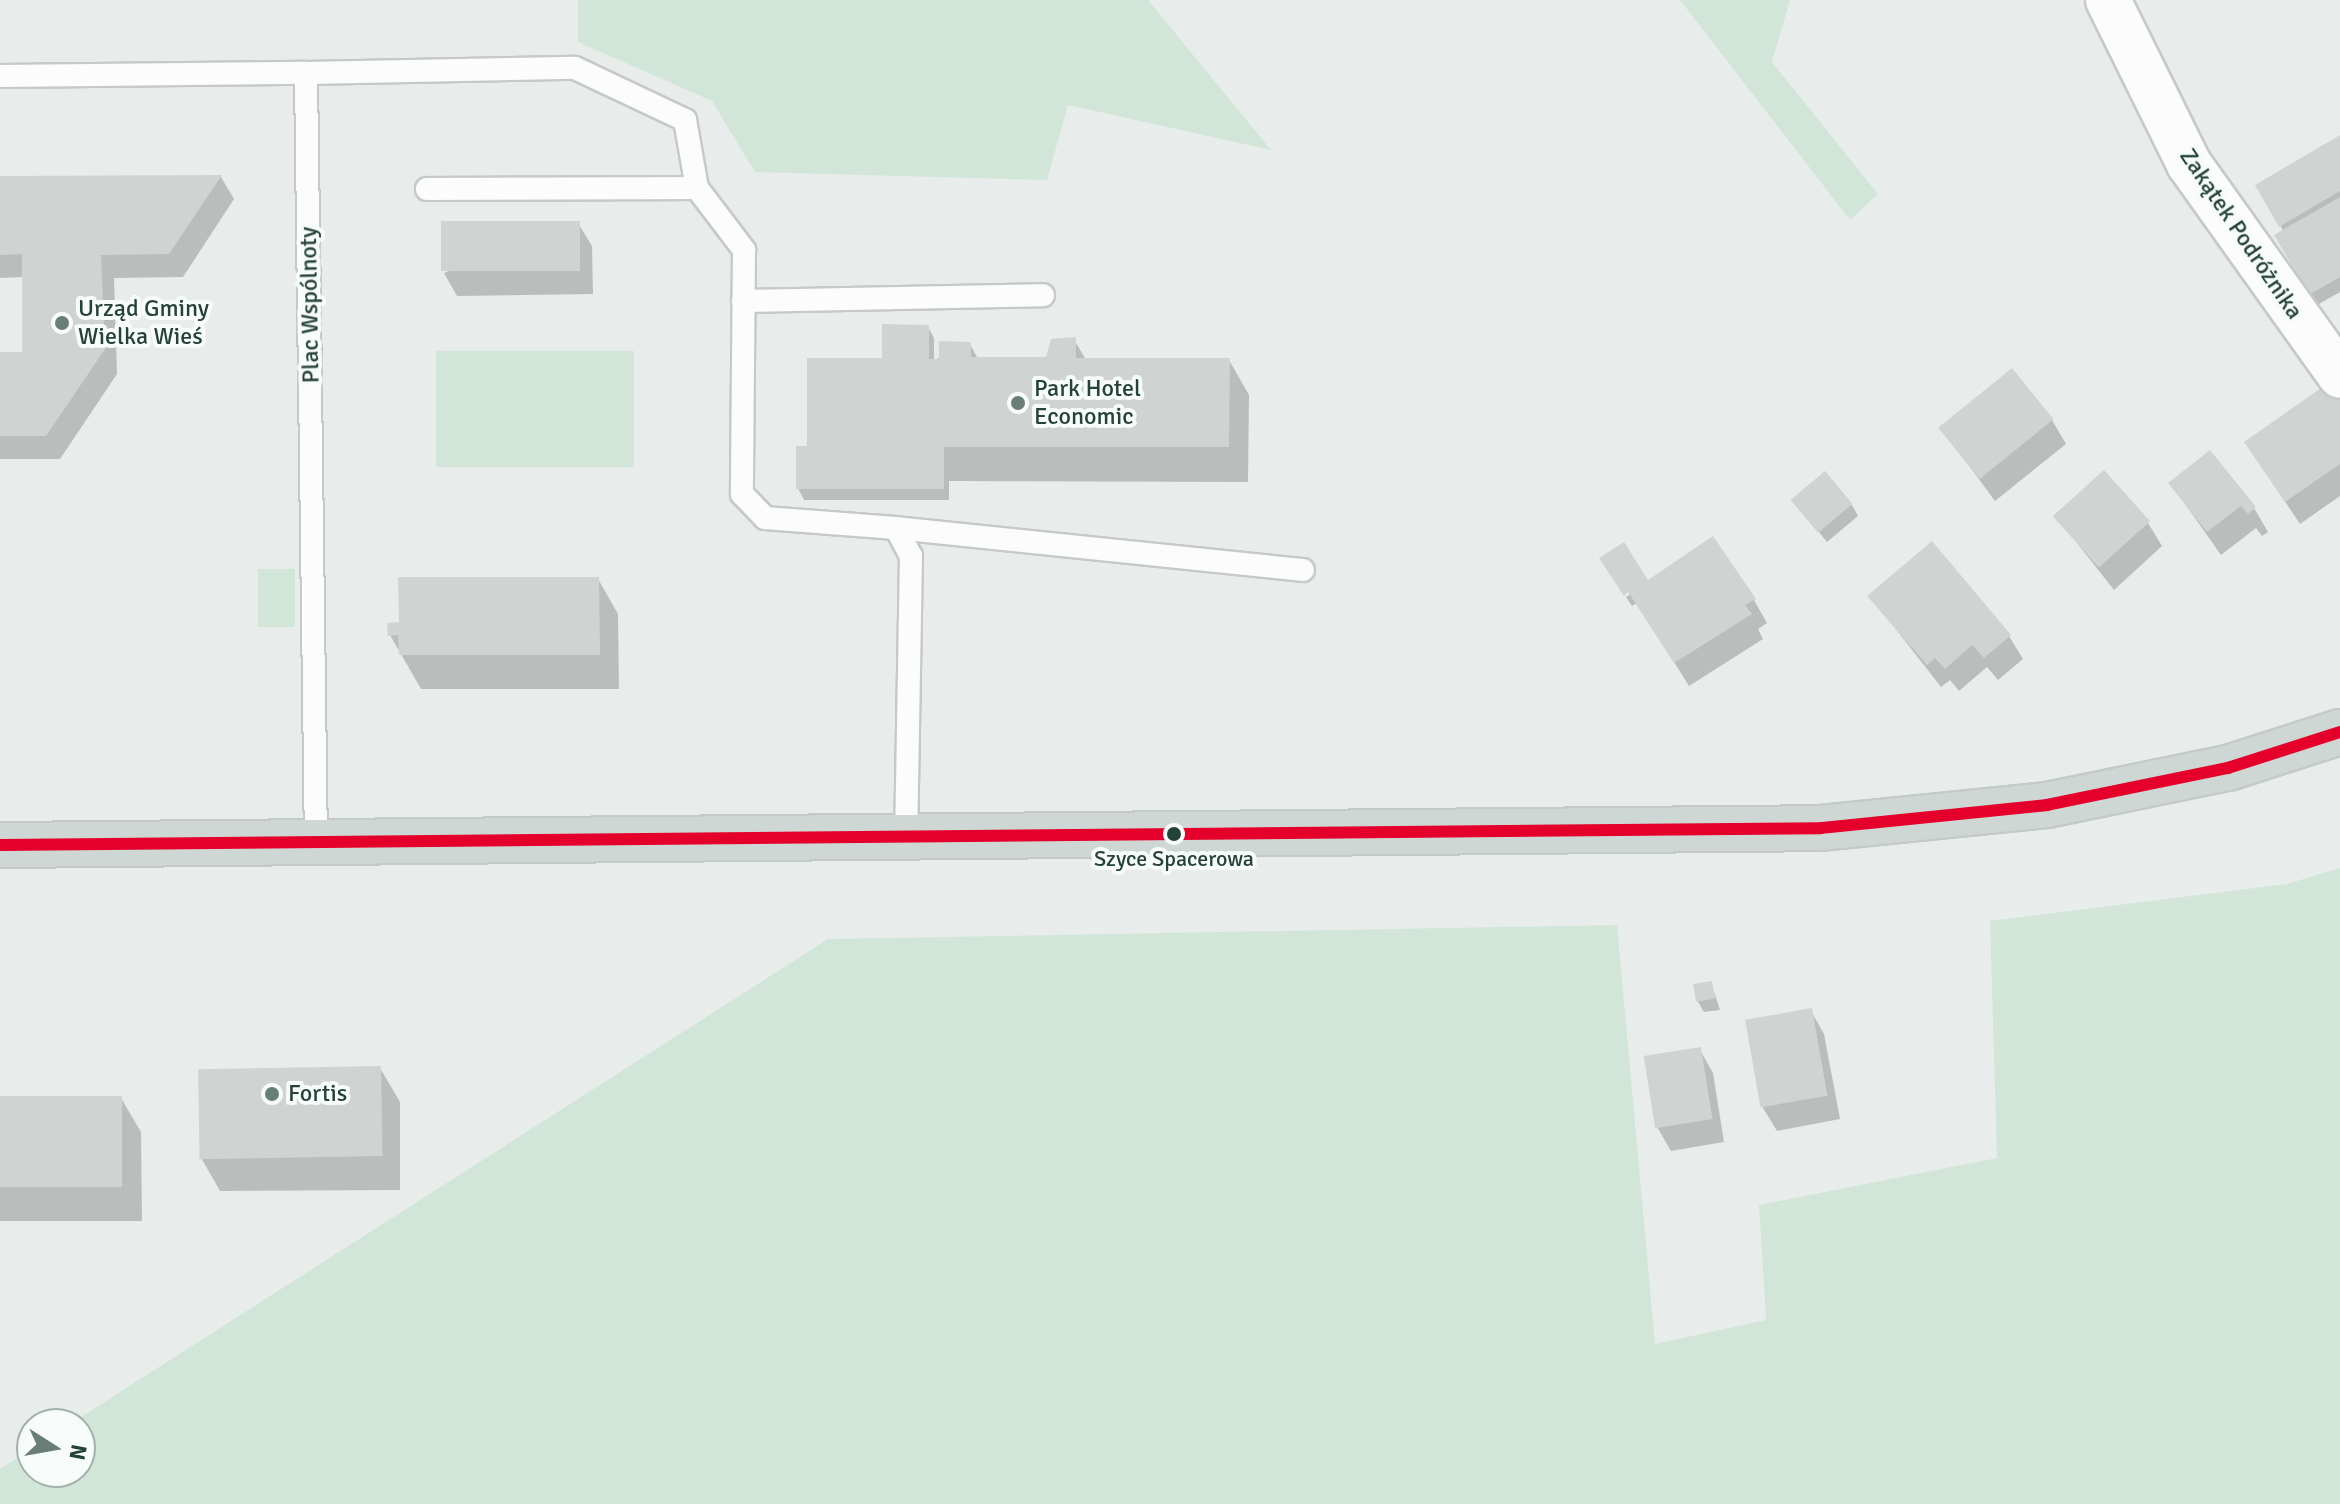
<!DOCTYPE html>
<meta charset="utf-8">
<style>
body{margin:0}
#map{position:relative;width:2340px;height:1504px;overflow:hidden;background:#e8edeb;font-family:Signika,sans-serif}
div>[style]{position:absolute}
.green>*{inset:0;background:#d1e6d8;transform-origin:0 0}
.shadow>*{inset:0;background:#0003}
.building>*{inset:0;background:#cfd4d2;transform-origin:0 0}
.roads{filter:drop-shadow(2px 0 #c5cac8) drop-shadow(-2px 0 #c5cac8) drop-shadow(0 2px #c5cac8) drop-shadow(0 -2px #c5cac8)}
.lane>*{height:22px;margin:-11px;padding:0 11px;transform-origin:11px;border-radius:11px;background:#fcfcfc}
.street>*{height:44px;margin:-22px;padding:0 22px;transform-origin:22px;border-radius:22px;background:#fcfcfc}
.primary>*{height:44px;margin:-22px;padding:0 22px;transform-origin:22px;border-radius:22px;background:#cfd7d5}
.bus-1>*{height:12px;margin:-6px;padding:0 6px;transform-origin:6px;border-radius:6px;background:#e4002b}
.dots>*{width:22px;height:22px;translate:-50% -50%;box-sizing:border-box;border:4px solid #f7fbf9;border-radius:50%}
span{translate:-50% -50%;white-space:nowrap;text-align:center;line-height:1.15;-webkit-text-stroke:8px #f7fbf9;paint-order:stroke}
.bus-label{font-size:22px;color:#24423a}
.street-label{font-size:24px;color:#24423a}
.poi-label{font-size:24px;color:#24423a}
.left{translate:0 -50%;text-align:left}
.north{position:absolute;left:16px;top:1408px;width:80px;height:80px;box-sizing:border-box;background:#f7fbf9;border:2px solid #a3b1ad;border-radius:50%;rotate:101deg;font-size:22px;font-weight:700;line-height:32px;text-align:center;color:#24423a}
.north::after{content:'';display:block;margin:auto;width:28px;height:36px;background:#697e78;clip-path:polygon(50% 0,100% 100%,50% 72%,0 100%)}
</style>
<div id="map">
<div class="green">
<div style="clip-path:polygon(578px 0,1148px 0,1271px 150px,1068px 105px,1047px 180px,755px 172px,712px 101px,578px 42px)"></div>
<div style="clip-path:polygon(1680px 0,1790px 0,1772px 62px,1878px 194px,1850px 220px)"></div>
<div style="left:634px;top:351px;width:116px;height:198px;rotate:90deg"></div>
<div style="left:258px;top:569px;width:37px;height:58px"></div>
<div style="clip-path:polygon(2340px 868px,2340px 1504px,0 1504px,0 1469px,32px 1448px,32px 1472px,80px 1472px,80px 1424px,70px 1424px,828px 939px,1617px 925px,1655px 1344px,1766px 1320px,1759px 1205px,1997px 1158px,1990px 921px,2287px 884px)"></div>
</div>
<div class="shadow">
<div style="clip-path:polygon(2340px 137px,2340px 292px,2317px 305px,2277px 236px,2284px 232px,2257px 186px)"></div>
<div style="clip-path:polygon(221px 177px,234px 199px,183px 277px,114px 278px,117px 374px,60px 459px,0 459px,0 354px,24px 354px,24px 277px,0 278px,0 178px)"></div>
<div style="clip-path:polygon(578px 223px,592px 246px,593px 294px,457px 296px,444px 273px)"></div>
<div style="clip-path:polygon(928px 327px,934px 338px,934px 360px,970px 344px,978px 359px,1048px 359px,1075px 341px,1086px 360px,1229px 360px,1249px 395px,1248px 482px,949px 481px,949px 500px,804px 500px,798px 488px,809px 448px,884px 360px)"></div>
<div style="clip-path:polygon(2340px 397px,2340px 496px,2300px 524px,2246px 443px)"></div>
<div style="clip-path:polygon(2052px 420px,2066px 444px,1995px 501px,1941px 428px)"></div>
<div style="clip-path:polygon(2103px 473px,2148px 523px,2162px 546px,2114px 590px,2055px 515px)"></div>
<div style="clip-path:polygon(2171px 484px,2254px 508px,2268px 532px,2262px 536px,2256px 528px,2221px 555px)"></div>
<div style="clip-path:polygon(1794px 501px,1852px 505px,1858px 516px,1827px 542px)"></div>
<div style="clip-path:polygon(598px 579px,618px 614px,619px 689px,421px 689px,390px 635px,400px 624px)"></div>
<div style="clip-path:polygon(1647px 583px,1754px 600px,1767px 623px,1758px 629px,1763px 639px,1689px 686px,1637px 603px,1632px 606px,1626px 597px)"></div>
<div style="clip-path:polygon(1870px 596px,2009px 636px,2023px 659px,1998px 680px,1987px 667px,1959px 691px,1950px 680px,1941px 687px)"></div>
<div style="clip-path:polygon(1711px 983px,1720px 1010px,1704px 1012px,1697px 1000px)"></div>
<div style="clip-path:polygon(1811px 1011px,1824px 1034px,1840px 1119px,1777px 1131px,1763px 1108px,1747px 1023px)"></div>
<div style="clip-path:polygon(1700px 1050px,1713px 1073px,1724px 1142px,1671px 1151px,1657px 1127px)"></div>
<div style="clip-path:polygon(380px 1068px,400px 1102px,400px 1190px,220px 1191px,200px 1156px)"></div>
<div style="clip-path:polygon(0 1098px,121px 1098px,141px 1132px,142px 1221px,0 1221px)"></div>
</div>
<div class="building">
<div style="clip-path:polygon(2340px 135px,2340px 191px,2279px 227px,2255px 185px)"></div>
<div style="clip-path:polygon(222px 175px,169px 254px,101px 255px,105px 349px,46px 436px,0 436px,0 352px,22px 352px,22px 254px,0 255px,0 176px)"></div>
<div style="clip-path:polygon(2340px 197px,2340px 277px,2309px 295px,2274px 235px)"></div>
<div style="left:580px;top:221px;width:50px;height:139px;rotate:90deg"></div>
<div style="clip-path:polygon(882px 324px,929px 325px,929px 359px,939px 359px,939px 341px,971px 342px,971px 357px,1046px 357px,1051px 339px,1076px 337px,1076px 358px,1230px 358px,1229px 447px,944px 447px,944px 489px,796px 489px,796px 446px,807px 446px,807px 358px,882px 358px)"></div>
<div style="left:2012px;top:368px;width:66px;height:95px;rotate:51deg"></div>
<div style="clip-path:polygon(2331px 381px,2340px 393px,2340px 464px,2285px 502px,2244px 442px)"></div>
<div style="clip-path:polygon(2210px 450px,2256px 507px,2248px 514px,2241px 506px,2207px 532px,2168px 483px)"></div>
<div style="left:2104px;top:470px;width:69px;height:69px;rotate:48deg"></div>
<div style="left:1825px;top:471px;width:43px;height:45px;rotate:50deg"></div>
<div style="clip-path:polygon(1713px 536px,1756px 599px,1745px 605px,1752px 614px,1674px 663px,1628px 592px,1624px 596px,1599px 558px,1624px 542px,1648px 580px)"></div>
<div style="clip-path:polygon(1932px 541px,2011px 635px,1984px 658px,1972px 645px,1945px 669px,1935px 658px,1927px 665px,1867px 596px)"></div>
<div style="clip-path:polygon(398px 577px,599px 577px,600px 655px,399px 655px,398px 635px,388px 636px,387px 623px,399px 622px)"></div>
<div style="left:1712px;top:981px;width:18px;height:19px;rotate:81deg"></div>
<div style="left:1812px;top:1008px;width:89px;height:68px;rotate:80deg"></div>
<div style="left:1701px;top:1047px;width:73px;height:58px;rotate:81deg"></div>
<div style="left:381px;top:1066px;width:90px;height:183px;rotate:89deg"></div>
<div style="left:0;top:1096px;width:122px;height:91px"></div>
</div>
<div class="roads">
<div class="lane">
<div style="left:306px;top:73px;width:269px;rotate:-1.1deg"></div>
<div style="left:575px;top:68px;width:122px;rotate:25.3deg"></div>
<div style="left:685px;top:120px;width:69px;rotate:80deg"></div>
<div style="left:697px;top:188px;width:78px;rotate:52.8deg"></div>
<div style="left:744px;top:250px;width:244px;rotate:90.5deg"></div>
<div style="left:742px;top:494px;width:33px;rotate:46deg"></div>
<div style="left:765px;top:518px;width:131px;rotate:4.4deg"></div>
<div style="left:896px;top:528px;width:32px;rotate:62deg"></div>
<div style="left:911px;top:556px;width:282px;rotate:91deg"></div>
<div style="left:0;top:76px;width:306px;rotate:-0.6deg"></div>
<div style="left:306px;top:73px;width:770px;rotate:89.26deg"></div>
<div style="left:427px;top:189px;width:270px;rotate:-0.2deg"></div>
<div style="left:743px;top:301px;width:300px;rotate:-1.1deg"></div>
<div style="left:896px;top:528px;width:409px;rotate:5.9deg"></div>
</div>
<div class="street">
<div style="left:2108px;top:0;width:183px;rotate:63.7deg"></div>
<div style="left:2189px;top:164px;width:260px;rotate:54.5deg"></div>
</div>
<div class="primary">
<div style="left:0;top:845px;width:1821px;rotate:-0.53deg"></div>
<div style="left:1821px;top:828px;width:227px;rotate:-5.8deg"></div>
<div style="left:2047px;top:805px;width:185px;rotate:-11.6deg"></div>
<div style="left:2228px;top:768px;width:118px;rotate:-17.8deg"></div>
</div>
</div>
<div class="bus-1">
<div style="left:0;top:845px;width:1821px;rotate:-0.53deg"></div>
<div style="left:1821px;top:828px;width:227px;rotate:-5.8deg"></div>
<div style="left:2047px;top:805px;width:185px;rotate:-11.6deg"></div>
<div style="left:2228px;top:768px;width:118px;rotate:-17.8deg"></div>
</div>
<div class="dots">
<div style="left:62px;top:323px;background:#697e78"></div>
<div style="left:1018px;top:403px;background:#697e78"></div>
<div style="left:1174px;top:834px;background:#24423a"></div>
<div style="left:272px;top:1094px;background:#697e78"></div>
</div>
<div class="bus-label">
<span style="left:1174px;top:859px">Szyce Spacerowa</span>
</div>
<div class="street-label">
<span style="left:2241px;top:234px;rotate:56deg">Zakątek Podróżnika</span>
<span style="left:310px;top:305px;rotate:-91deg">Plac Wspólnoty</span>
</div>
<div class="poi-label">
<span class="left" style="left:78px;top:323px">Urząd Gminy<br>Wielka Wieś</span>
<span class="left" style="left:1034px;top:403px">Park Hotel<br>Economic</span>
<span class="left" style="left:288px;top:1094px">Fortis</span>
</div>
<div class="north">N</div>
</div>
